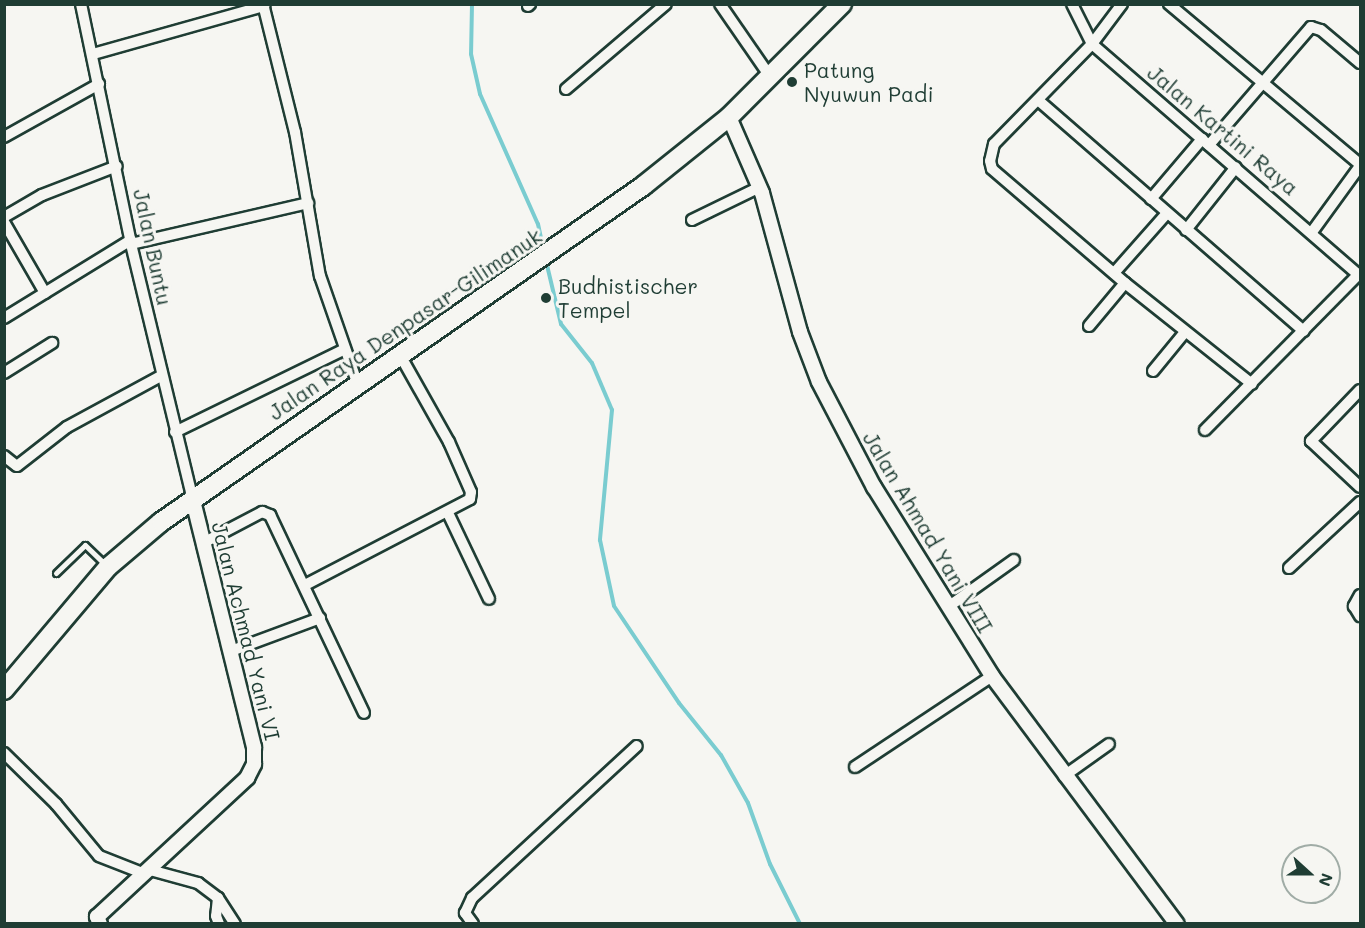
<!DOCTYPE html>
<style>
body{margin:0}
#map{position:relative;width:1365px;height:928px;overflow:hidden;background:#f6f6f2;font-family:Mali,sans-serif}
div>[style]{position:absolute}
.stream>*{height:4px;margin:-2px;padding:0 2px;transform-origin:2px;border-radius:2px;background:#7accd0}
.roads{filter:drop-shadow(2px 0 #1f3d34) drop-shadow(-2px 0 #1f3d34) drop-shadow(0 2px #1f3d34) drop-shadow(0 -2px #1f3d34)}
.service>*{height:5px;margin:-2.5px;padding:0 2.5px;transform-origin:2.5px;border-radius:2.5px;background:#f6f6f2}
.minor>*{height:10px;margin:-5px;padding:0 5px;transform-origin:5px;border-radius:5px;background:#f6f6f2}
.tertiary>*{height:14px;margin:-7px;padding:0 7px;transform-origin:7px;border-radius:7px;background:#f6f6f2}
.trunk>*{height:18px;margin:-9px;padding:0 9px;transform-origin:9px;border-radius:9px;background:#f6f6f2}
.dots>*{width:16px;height:16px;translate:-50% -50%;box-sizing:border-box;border:3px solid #f6f6f2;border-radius:50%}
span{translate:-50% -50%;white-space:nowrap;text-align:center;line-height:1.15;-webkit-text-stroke:6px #f6f6f2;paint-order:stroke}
.poi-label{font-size:21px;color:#1f3d34}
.left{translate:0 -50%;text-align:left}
.street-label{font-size:21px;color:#1f3d34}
.frame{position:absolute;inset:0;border:6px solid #1f3d34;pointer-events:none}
.north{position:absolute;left:1281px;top:844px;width:60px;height:60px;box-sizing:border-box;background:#f6f6f2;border:2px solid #a0aca6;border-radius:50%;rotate:111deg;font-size:16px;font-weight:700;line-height:24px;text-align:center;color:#1f3d34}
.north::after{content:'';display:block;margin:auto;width:21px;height:27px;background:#1f3d34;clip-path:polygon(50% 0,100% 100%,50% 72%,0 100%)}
</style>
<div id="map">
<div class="stream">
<div style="left:472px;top:4px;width:50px;rotate:91.1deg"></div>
<div style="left:471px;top:54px;width:41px;rotate:77.3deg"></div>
<div style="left:480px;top:94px;width:142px;rotate:66deg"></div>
<div style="left:538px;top:224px;width:25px;rotate:78deg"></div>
<div style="left:546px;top:261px;width:65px;rotate:76.6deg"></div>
<div style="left:561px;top:324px;width:50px;rotate:51.5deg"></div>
<div style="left:592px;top:363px;width:51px;rotate:66.9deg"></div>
<div style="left:612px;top:410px;width:131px;rotate:95.3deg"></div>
<div style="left:600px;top:540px;width:67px;rotate:78deg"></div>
<div style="left:614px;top:606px;width:117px;rotate:56.2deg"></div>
<div style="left:679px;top:703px;width:67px;rotate:51.1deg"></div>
<div style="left:721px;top:755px;width:55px;rotate:60.6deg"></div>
<div style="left:748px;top:803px;width:65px;rotate:70.2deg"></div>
<div style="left:770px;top:864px;width:67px;rotate:63.4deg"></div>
</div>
<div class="roads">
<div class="service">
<div style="left:56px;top:573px;width:40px;rotate:-44deg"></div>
<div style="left:85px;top:545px;width:29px;rotate:44deg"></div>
</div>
<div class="minor">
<div style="left:81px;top:4px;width:245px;rotate:78.2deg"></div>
<div style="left:131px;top:244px;width:260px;rotate:76.4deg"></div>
<div style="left:263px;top:4px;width:132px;rotate:76deg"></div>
<div style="left:295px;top:132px;width:146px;rotate:80.2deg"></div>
<div style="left:320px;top:276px;width:115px;rotate:70.8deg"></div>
<div style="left:720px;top:4px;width:90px;rotate:55.4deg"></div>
<div style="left:1072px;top:4px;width:45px;rotate:63.4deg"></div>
<div style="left:1092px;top:44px;width:354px;rotate:40.9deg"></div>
<div style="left:1122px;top:4px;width:50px;rotate:126.9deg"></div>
<div style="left:1092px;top:44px;width:140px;rotate:134.4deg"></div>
<div style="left:994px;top:144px;width:17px;rotate:103deg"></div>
<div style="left:990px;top:161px;width:8px;rotate:76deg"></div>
<div style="left:992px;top:169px;width:175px;rotate:40.6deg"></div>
<div style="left:1125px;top:283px;width:162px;rotate:38.5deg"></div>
<div style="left:1169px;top:4px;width:249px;rotate:40deg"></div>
<div style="left:528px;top:6px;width:3px;rotate:-45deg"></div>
<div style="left:93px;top:54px;width:178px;rotate:-15.7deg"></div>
<div style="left:566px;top:89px;width:131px;rotate:-40.4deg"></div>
<div style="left:1038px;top:100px;width:352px;rotate:41deg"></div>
<div style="left:4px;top:137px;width:109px;rotate:-29.2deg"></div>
<div style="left:1209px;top:145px;width:156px;rotate:-49.2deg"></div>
<div style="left:1311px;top:27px;width:10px;rotate:17deg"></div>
<div style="left:1321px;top:30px;width:51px;rotate:40.2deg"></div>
<div style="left:1151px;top:199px;width:79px;rotate:-49.6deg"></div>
<div style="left:4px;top:217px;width:44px;rotate:-30.1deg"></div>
<div style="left:42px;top:195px;width:80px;rotate:-21.1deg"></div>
<div style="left:692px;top:220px;width:76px;rotate:-25.9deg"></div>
<div style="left:4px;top:222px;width:82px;rotate:60deg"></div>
<div style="left:1186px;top:230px;width:80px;rotate:-51.6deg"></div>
<div style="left:1312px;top:232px;width:82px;rotate:-54deg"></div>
<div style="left:131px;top:244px;width:182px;rotate:-13deg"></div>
<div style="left:1114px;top:273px;width:80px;rotate:-48.5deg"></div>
<div style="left:4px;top:318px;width:149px;rotate:-31.6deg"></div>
<div style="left:1089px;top:326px;width:56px;rotate:-50.1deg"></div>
<div style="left:1153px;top:371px;width:50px;rotate:-50.6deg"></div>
<div style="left:4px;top:373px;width:57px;rotate:-32deg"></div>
<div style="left:1360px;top:390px;width:71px;rotate:133.9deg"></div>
<div style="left:1311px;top:441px;width:67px;rotate:43.2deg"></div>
<div style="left:1205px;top:430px;width:219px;rotate:-45.4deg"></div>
<div style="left:175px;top:432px;width:187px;rotate:-26deg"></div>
<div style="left:4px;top:456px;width:16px;rotate:38deg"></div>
<div style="left:17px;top:466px;width:63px;rotate:-38deg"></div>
<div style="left:67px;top:427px;width:107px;rotate:-28.5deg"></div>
<div style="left:448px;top:513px;width:95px;rotate:64.5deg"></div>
<div style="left:203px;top:543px;width:67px;rotate:-27.7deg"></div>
<div style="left:262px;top:512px;width:9px;rotate:21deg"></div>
<div style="left:270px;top:515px;width:219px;rotate:64.6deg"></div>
<div style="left:1289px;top:568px;width:97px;rotate:-42.9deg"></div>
<div style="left:305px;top:585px;width:186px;rotate:-27.5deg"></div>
<div style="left:470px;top:499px;width:7px;rotate:-82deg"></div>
<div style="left:471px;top:492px;width:55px;rotate:-113.7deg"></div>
<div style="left:449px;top:442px;width:100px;rotate:-119.4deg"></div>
<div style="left:1360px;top:595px;width:13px;rotate:119deg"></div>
<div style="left:1354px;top:606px;width:12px;rotate:59deg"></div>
<div style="left:948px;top:607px;width:81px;rotate:-35.5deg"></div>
<div style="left:231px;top:651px;width:95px;rotate:-20.3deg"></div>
<div style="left:4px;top:753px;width:73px;rotate:44.4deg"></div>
<div style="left:56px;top:804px;width:67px;rotate:50.4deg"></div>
<div style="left:99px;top:856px;width:49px;rotate:21.4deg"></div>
<div style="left:855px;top:767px;width:164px;rotate:-33.6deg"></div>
<div style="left:1064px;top:776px;width:55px;rotate:-35.4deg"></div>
<div style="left:150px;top:870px;width:50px;rotate:15.2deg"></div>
<div style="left:198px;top:883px;width:25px;rotate:37deg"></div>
<div style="left:218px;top:898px;width:31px;rotate:57deg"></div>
<div style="left:218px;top:898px;width:18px;rotate:96deg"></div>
<div style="left:216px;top:916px;width:9px;rotate:69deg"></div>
<div style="left:473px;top:924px;width:14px;rotate:-126deg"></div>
<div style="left:465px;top:913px;width:17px;rotate:-65deg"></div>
<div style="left:472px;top:898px;width:224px;rotate:-42.7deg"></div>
</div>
<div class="tertiary">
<div style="left:729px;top:117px;width:83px;rotate:66.5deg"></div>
<div style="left:762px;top:193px;width:144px;rotate:74.7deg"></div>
<div style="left:800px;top:332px;width:53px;rotate:69.2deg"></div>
<div style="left:819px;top:382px;width:119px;rotate:62.4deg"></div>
<div style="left:874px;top:487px;width:223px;rotate:58deg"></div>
<div style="left:992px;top:676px;width:309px;rotate:53.3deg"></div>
<div style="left:100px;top:924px;width:8px;rotate:-113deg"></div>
<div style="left:97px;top:917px;width:205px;rotate:-42.8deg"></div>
<div style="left:247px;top:778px;width:16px;rotate:-63deg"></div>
<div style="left:254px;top:764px;width:17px;rotate:-90deg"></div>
<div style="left:254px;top:747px;width:258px;rotate:-103.9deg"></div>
</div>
<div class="trunk">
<div style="left:4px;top:690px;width:161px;rotate:-49.8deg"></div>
<div style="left:108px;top:567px;width:70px;rotate:-40.3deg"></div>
<div style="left:161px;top:522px;width:588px;rotate:-34.88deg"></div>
<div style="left:643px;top:186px;width:110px;rotate:-38.7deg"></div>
<div style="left:729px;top:117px;width:160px;rotate:-45deg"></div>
</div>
</div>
<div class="dots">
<div style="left:792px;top:82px;background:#1f3d34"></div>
<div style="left:546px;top:298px;background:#1f3d34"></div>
</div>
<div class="poi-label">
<span class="left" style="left:804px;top:82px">Patung<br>Nyuwun Padi</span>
<span class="left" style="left:558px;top:298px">Budhistischer<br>Tempel</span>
</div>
<div class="street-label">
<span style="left:1223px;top:130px;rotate:40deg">Jalan Kartini Raya</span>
<span style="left:153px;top:247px;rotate:78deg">Jalan Buntu</span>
<span style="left:405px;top:324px;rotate:-34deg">Jalan Raya Denpasar-Gilimanuk</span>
<span style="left:928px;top:532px;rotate:59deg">Jalan Ahmad Yani VIII</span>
<span style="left:246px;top:631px;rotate:76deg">Jalan Achmad Yani VI</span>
</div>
<div class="frame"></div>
<div class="north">N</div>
</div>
